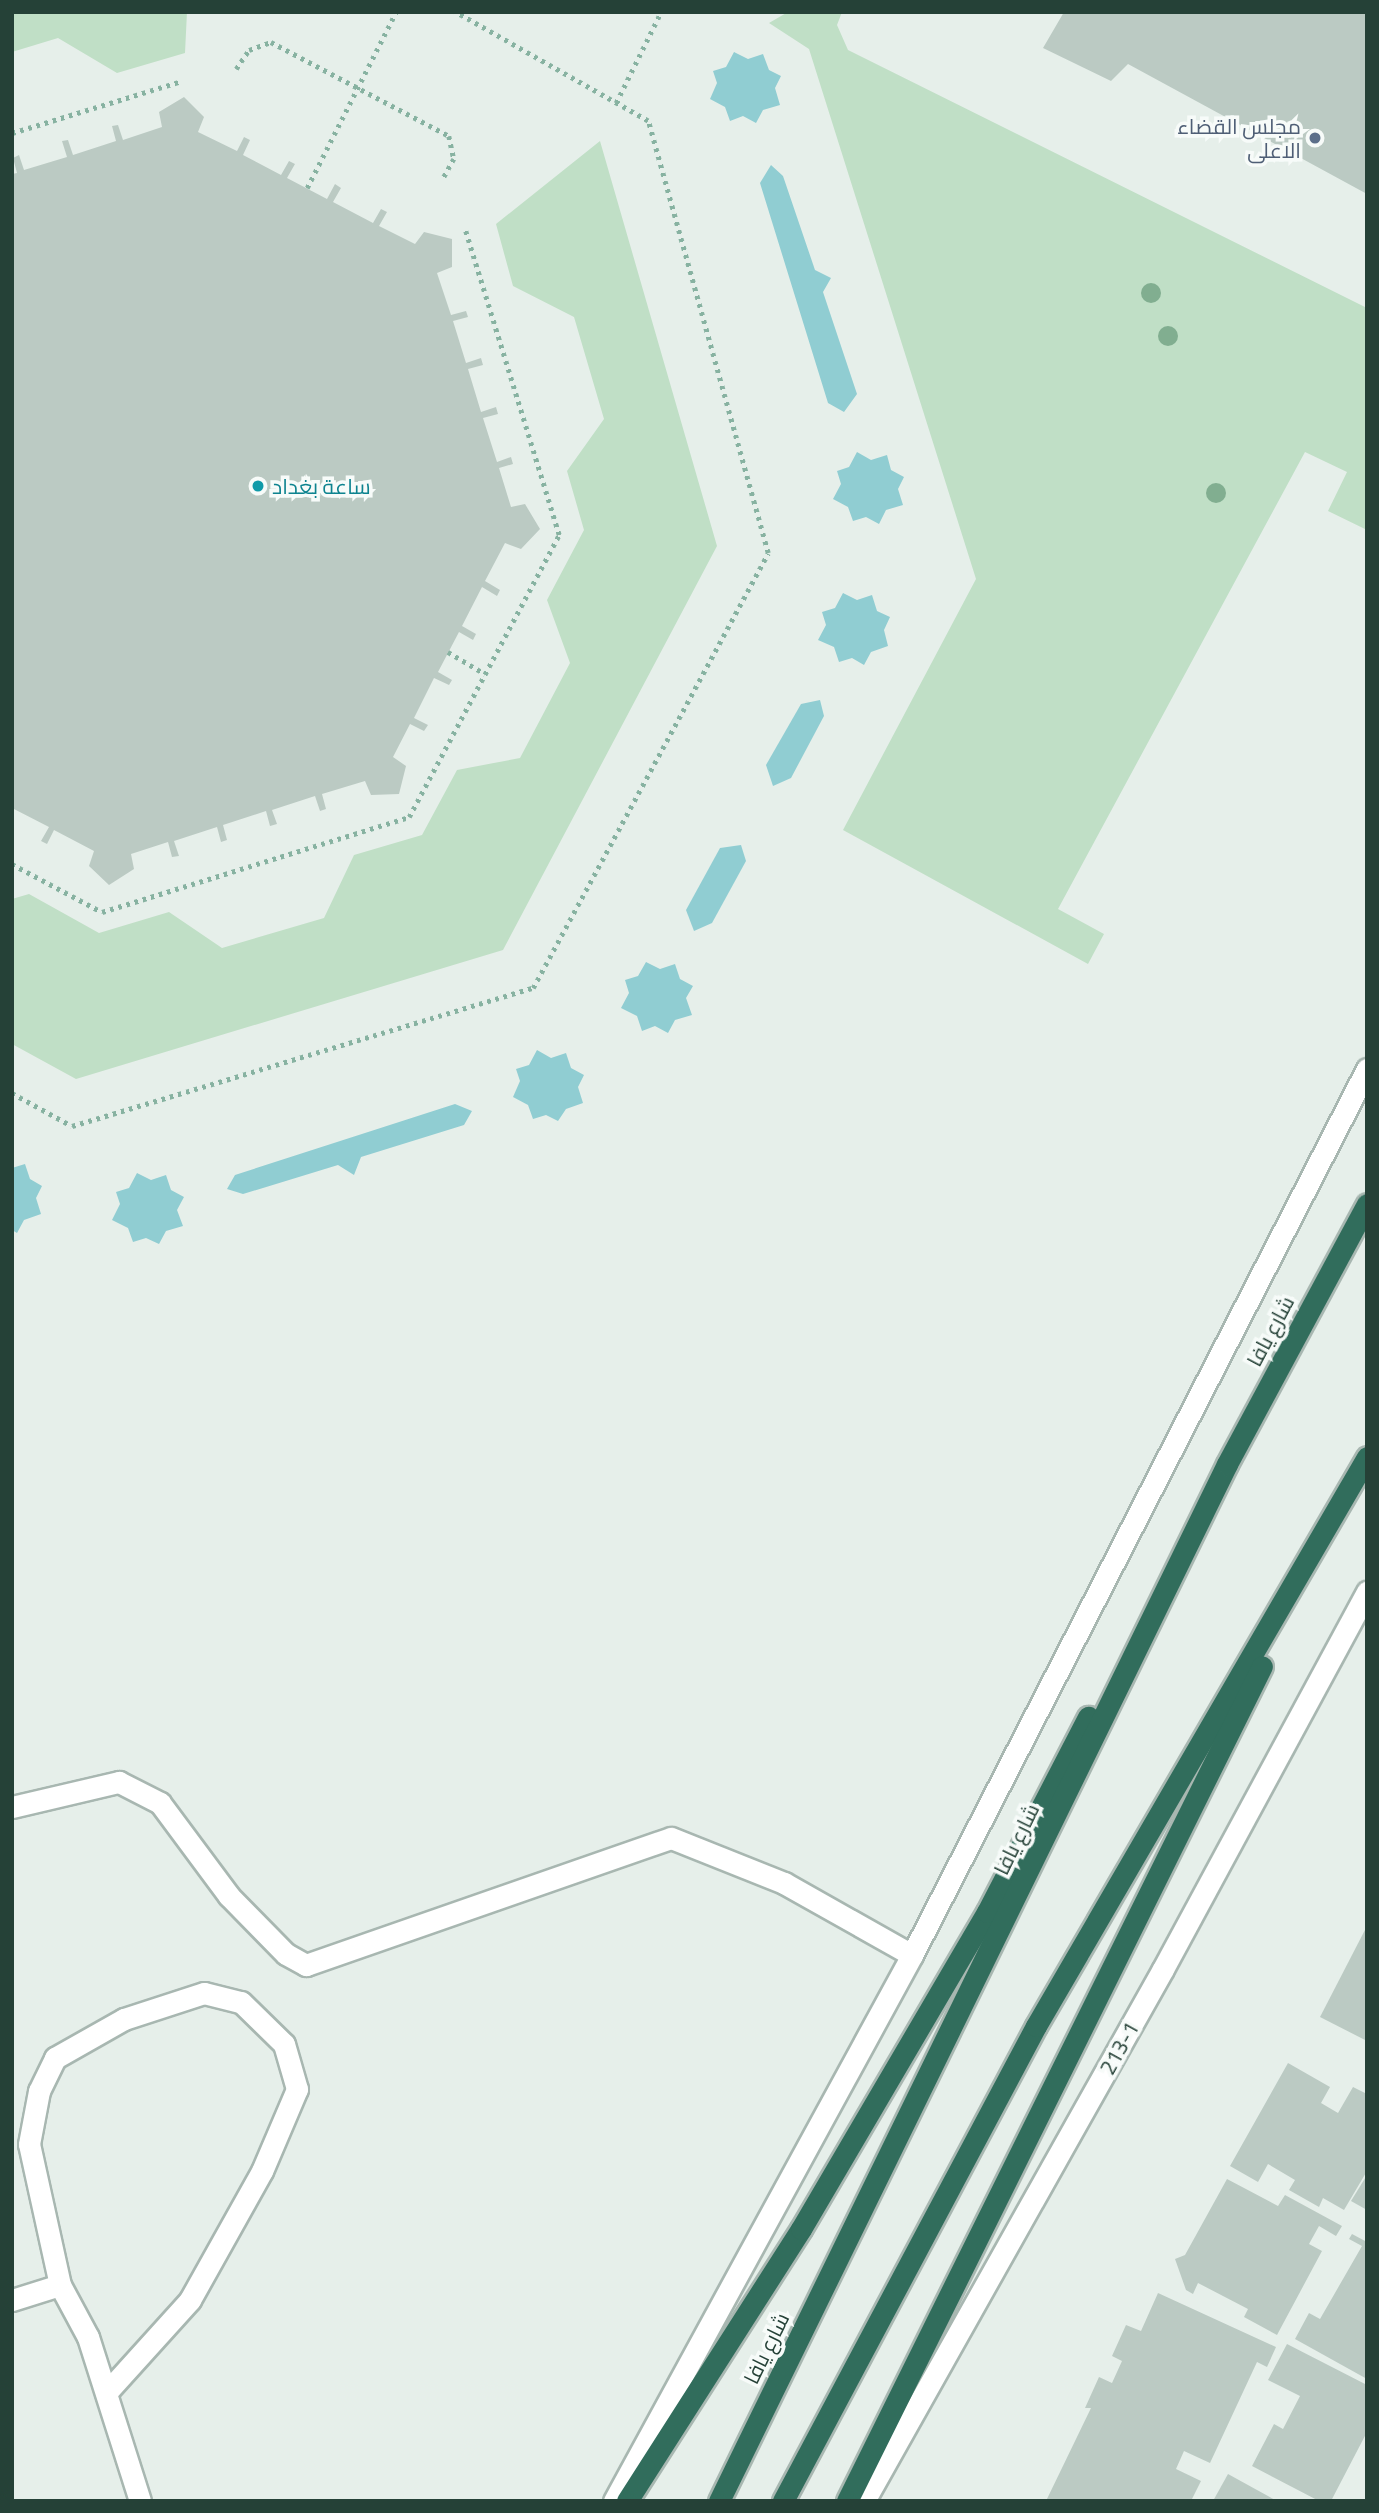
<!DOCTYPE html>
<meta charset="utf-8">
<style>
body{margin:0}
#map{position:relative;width:1379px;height:2513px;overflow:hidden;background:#e6efea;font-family:"Titillium Web",Cairo,sans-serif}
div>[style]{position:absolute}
.green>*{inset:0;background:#c0dfc6}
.water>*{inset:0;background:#90cdd2}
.building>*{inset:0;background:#bbcac3}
.path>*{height:4.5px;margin-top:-2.25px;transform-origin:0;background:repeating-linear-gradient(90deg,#87b2a1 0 3.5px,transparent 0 8.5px)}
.roads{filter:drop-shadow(2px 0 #a8b7b1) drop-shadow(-2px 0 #a8b7b1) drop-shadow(0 2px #a8b7b1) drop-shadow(0 -2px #a8b7b1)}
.service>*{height:21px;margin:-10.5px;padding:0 10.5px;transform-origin:10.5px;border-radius:10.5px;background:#fff}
.secondary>*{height:21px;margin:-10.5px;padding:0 10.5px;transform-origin:10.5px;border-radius:10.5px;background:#fff}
.motorway>*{height:21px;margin:-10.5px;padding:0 10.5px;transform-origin:10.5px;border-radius:10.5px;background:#316d5c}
.trees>*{width:20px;height:20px;margin:-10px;border-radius:50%;background:#81ae90}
.dots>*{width:19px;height:19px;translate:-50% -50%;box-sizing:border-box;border:4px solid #f7fbf9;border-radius:50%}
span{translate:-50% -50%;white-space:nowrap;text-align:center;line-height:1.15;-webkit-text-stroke:7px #f7fbf9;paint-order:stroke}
.service-label{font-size:21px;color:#4e5e75}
.right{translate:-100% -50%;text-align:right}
.culture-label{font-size:21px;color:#0d838f}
.left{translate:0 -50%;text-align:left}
.street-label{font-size:21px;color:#254137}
.frame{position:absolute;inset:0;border:14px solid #254137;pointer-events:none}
</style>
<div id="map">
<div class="green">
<div style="clip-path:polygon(12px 12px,187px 12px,185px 53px,117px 73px,58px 38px,12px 52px)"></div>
<div style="clip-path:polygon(788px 12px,842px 12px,837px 25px,848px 50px,1367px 308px,1367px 530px,1328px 511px,1347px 472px,1305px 452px,1058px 909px,1104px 934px,1088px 964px,843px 830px,976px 579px,809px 49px,769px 23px)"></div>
<div style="clip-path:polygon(600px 141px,717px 546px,503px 950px,76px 1079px,12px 1044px,12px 899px,29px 894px,99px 933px,169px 912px,222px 948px,324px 918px,354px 855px,422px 835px,457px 770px,520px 758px,570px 663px,547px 600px,584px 530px,567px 471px,604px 419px,574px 317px,513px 286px,496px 224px)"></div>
</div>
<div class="water">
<div style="clip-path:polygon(734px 52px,748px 59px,763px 54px,769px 70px,781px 76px,775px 88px,780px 105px,763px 110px,756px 123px,743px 116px,730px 121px,725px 107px,710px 99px,717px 83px,713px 71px,726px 67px)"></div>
<div style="clip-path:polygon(771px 165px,783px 176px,815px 270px,831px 278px,823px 292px,857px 394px,844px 412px,828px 403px,760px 183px)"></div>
<div style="clip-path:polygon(857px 452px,871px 460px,887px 455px,891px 470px,904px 477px,898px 489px,903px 505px,886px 510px,879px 524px,866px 517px,853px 521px,848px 507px,833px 499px,841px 484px,837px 471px,849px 467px)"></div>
<div style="clip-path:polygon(843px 593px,857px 600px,872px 595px,877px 611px,890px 617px,884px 630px,888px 646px,871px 652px,864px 665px,852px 658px,839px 662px,834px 647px,818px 640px,826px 625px,822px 612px,835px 608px)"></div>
<div style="clip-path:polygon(820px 700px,824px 716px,791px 778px,773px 786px,766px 765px,801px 704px)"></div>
<div style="clip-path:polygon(741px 845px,746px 861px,712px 923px,694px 931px,686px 910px,720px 848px)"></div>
<div style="clip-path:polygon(646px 962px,660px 969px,675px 964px,680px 979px,693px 986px,686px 998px,692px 1015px,675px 1020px,668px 1033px,655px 1026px,642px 1031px,637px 1016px,621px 1008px,629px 993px,625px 980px,638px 976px)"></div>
<div style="clip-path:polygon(537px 1050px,551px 1058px,566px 1053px,571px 1068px,584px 1075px,578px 1087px,583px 1103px,566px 1109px,558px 1121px,546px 1115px,533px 1119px,528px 1105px,513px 1097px,520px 1081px,516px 1069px,529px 1065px)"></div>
<div style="clip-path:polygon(455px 1104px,472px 1111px,464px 1125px,361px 1157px,354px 1175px,338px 1165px,243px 1194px,227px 1189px,235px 1175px)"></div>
<div style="clip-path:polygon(25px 1164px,30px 1179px,42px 1186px,36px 1198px,41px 1214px,24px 1220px,17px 1233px,12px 1230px,12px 1168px)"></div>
<div style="clip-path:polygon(137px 1173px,151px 1180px,166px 1175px,171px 1190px,184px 1197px,177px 1210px,183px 1226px,166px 1231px,159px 1244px,146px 1238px,133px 1242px,128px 1228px,112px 1220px,120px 1204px,116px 1192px,129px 1188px)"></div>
</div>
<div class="building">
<div style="clip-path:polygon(1064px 12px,1367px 12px,1367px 194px,1128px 64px,1111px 81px,1043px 48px)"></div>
<div style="clip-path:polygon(184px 97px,204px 117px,198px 132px,237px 151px,244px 137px,250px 140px,243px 155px,281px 175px,289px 161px,295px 164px,287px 178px,327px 199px,335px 184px,341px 188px,333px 202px,373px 223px,381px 209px,387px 212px,379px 226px,415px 244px,424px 232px,452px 239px,452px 267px,437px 273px,451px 315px,466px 311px,468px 317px,453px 321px,466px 363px,481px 358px,483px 365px,468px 369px,481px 412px,496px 407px,498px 414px,483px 418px,497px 462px,511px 457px,513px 464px,499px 468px,511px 507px,525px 504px,540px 529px,521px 549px,505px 543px,485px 581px,500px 590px,497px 596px,482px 587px,462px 626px,476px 634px,473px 640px,459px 632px,438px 672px,452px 680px,449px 685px,434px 678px,414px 718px,428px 725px,424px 731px,410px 724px,393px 757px,406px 766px,399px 794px,371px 795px,365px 781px,322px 794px,326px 809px,320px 811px,315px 796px,272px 810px,277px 824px,270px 826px,266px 811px,223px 825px,227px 840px,221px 842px,217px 827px,174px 841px,179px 856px,172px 857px,168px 842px,131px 854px,134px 869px,109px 885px,89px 866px,94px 851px,54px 830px,47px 844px,41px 841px,49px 827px,12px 808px,12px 174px,17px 173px,13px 158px,19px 155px,24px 170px,67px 157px,62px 141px,68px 140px,73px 155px,116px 141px,112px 126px,118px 125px,123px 140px,162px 127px,159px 112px)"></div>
<div style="clip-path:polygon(1367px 1926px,1367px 2041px,1320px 2017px)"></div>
<div style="clip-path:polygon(1288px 2063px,1330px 2087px,1321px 2103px,1338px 2113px,1353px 2087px,1367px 2094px,1367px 2171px,1344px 2210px,1323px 2198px,1319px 2207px,1289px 2190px,1295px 2180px,1268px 2164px,1258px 2182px,1230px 2166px)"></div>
<div style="clip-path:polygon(1367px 2175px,1367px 2210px,1351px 2201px)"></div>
<div style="clip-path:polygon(1227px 2179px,1278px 2206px,1285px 2195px,1342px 2226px,1336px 2236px,1319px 2226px,1309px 2244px,1322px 2251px,1277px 2335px,1244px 2317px,1248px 2309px,1198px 2283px,1193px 2294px,1186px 2290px,1175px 2259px,1185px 2255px)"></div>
<div style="clip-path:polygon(1352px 2234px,1367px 2242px,1367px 2379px,1295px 2339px,1309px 2313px,1320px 2319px,1362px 2246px,1349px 2239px)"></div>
<div style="clip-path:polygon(1158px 2293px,1276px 2347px,1267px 2367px,1257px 2362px,1210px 2463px,1184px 2451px,1176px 2469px,1201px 2481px,1191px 2501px,1046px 2501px,1091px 2408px,1085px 2408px,1099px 2377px,1112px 2383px,1122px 2361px,1112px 2356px,1126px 2325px,1141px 2331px)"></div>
<div style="clip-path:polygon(1287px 2344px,1367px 2385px,1367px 2432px,1331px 2501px,1319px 2501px,1252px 2466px,1274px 2424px,1283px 2429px,1300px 2396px,1268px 2380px)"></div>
<div style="clip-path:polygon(1228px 2474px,1277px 2501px,1213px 2501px)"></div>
</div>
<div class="path">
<div style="left:236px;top:69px;width:23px;rotate:-56deg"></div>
<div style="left:249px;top:50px;width:23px;rotate:-20deg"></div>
<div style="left:271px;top:42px;width:201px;rotate:27.8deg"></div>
<div style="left:449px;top:136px;width:24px;rotate:78deg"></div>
<div style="left:454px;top:159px;width:23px;rotate:119deg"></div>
<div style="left:616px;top:103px;width:102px;rotate:-63.7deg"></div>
<div style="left:12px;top:133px;width:178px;rotate:-17deg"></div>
<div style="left:307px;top:188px;width:197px;rotate:-63.2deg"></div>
<div style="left:448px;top:652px;width:43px;rotate:30.7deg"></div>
<div style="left:12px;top:864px;width:102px;rotate:28.1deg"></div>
<div style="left:102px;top:912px;width:321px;rotate:-17.2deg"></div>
<div style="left:409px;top:817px;width:319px;rotate:-62deg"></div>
<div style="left:559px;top:535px;width:319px;rotate:-107.1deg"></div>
<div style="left:12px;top:1093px;width:68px;rotate:28.8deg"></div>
<div style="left:72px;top:1126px;width:481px;rotate:-16.7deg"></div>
<div style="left:533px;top:988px;width:494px;rotate:-61.6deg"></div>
<div style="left:768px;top:553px;width:448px;rotate:-105.5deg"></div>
<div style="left:648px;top:121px;width:222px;rotate:-150.5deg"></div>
</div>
<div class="roads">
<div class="service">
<div style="left:12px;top:1807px;width:110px;rotate:-13.2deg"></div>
<div style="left:119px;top:1782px;width:46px;rotate:27.1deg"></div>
<div style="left:160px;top:1803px;width:116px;rotate:53.4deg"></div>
<div style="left:229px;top:1896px;width:81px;rotate:45.5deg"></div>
<div style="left:286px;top:1954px;width:23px;rotate:29deg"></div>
<div style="left:306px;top:1965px;width:386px;rotate:-19.2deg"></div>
<div style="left:671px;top:1838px;width:122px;rotate:21.7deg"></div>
<div style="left:784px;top:1883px;width:147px;rotate:29.4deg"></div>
<div style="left:60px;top:2285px;width:144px;rotate:-102.4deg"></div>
<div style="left:29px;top:2144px;width:54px;rotate:-79.3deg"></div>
<div style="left:39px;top:2091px;width:37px;rotate:-64deg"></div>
<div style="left:55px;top:2058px;width:79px;rotate:-29.5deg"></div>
<div style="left:124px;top:2019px;width:84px;rotate:-18deg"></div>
<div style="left:204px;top:1993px;width:38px;rotate:14deg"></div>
<div style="left:241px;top:2002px;width:60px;rotate:44.3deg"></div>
<div style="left:284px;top:2044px;width:47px;rotate:73.9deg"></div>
<div style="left:297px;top:2089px;width:89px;rotate:113.1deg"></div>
<div style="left:262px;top:2171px;width:148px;rotate:119.2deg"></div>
<div style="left:190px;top:2300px;width:125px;rotate:132.1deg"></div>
<div style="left:12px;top:2300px;width:50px;rotate:-17.4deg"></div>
<div style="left:60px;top:2285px;width:59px;rotate:61.7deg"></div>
<div style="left:88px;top:2337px;width:172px;rotate:72.4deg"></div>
</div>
<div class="secondary">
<div style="left:614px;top:2501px;width:622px;rotate:-61.37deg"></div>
<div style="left:912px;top:1955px;width:996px;rotate:-62.82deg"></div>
<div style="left:864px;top:2501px;width:610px;rotate:-60.66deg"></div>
<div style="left:1163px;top:1969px;width:429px;rotate:-61.6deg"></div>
</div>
<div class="motorway">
<div style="left:627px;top:2501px;width:323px;rotate:-57.4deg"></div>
<div style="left:801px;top:2229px;width:368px;rotate:-59.6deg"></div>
<div style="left:987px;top:1912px;width:220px;rotate:-62.6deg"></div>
<div style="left:719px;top:2501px;width:1155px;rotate:-63.9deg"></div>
<div style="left:1227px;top:1464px;width:295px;rotate:-61.7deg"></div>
<div style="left:783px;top:2501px;width:538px;rotate:-61.96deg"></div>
<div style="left:1036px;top:2026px;width:658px;rotate:-59.81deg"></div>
<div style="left:847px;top:2501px;width:932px;rotate:-63.57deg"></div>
</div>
</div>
<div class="trees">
<div style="left:1151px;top:293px"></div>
<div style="left:1168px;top:336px"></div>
<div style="left:1216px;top:493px"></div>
</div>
<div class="dots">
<div style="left:1315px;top:138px;background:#5c6f8a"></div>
<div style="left:258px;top:486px;background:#0f9aa8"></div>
</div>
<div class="service-label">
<span class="right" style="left:1301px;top:138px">مجلس القضاء<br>الاعلى</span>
</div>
<div class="culture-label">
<span class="left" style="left:272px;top:486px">ساعة بغداد</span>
</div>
<div class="street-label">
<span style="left:1270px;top:1331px;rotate:-62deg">شارع يافا</span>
<span style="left:1016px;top:1839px;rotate:-64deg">شارع يافا</span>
<span style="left:1119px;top:2048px;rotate:-61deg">213-1</span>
<span style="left:766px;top:2348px;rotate:-64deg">شارع يافا</span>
</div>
<div class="frame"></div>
</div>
